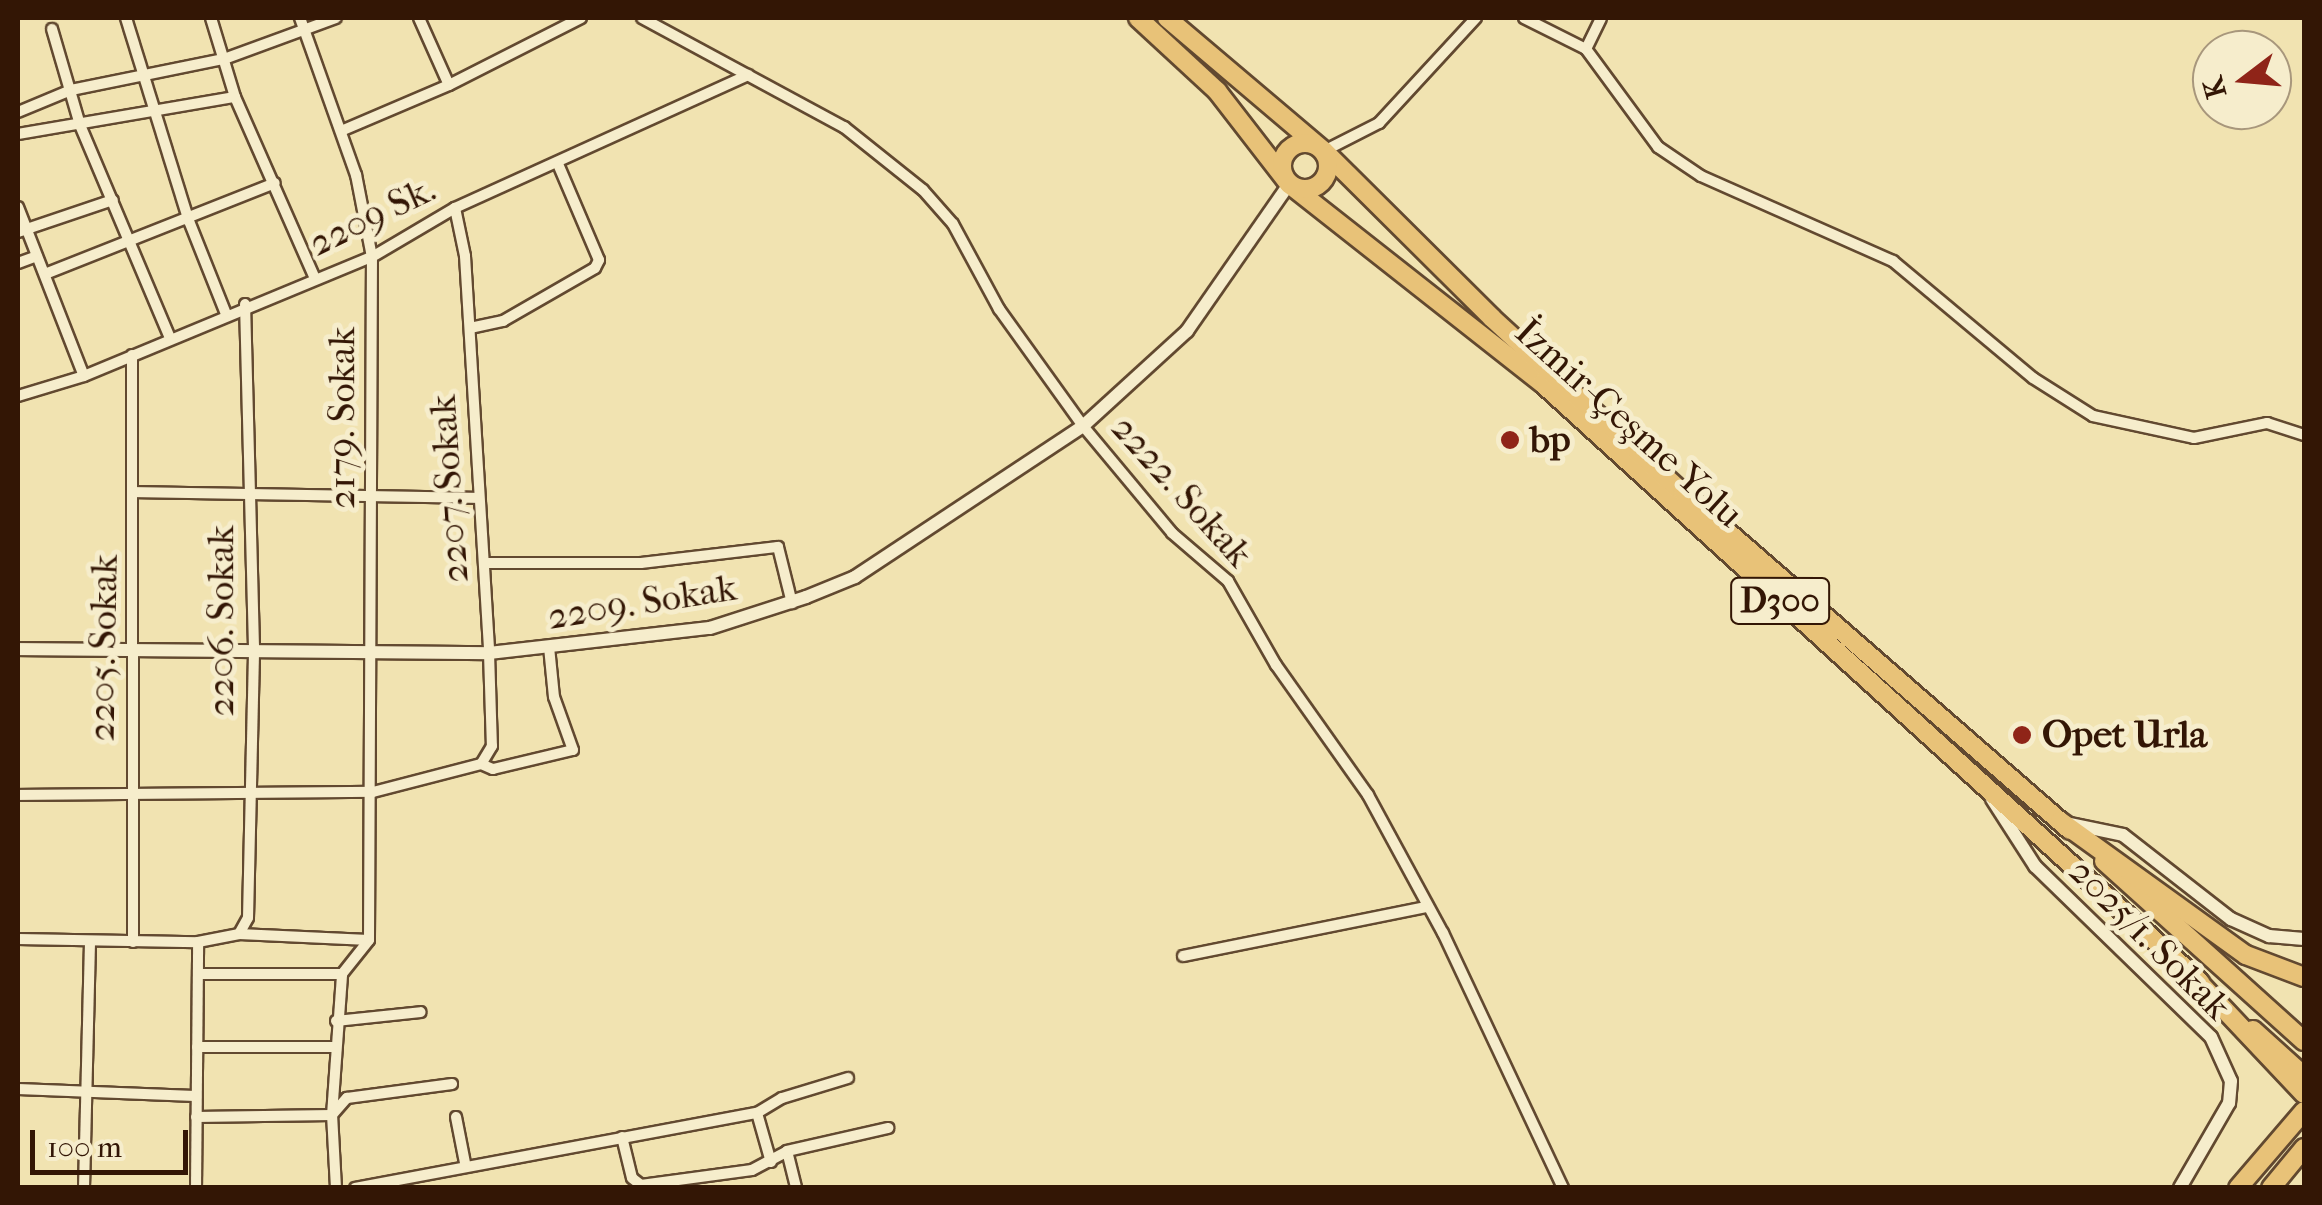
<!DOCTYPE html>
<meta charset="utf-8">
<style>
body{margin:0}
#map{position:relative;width:2322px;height:1205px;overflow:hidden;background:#f1e3b1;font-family:"IM FELL French Canon",serif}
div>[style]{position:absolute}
.roads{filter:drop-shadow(2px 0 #624930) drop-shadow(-2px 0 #624930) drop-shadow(0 2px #624930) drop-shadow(0 -2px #624930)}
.minor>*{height:10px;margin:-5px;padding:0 5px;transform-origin:5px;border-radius:5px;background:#f6edcc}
.tertiary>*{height:12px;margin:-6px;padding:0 6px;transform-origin:6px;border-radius:6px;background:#f6edcc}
.trunk>*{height:18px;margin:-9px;padding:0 9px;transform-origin:9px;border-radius:9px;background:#e8c278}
.trunk>.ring{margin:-9px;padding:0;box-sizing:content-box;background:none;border:18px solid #e8c278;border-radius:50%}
.motorway>*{height:18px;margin:-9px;padding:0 9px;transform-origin:9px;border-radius:9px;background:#e8c278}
.dots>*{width:28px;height:28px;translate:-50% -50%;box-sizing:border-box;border:5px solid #f6edcc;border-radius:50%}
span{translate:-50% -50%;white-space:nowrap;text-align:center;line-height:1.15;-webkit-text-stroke:10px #f6edcc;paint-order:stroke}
.shield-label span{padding:2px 8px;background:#f6edcc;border:2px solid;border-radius:8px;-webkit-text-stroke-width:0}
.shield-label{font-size:35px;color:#331605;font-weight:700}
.street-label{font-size:38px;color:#331605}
.poi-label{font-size:38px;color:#331605;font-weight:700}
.left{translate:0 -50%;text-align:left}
.frame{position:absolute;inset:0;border:20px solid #331605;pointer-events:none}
.north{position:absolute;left:2192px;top:30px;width:100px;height:100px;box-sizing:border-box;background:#f6edcc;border:2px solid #a8977c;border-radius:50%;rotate:254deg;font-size:28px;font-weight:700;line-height:40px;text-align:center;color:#331605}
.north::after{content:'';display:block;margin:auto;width:35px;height:45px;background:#8f2418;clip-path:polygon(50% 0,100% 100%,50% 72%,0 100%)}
.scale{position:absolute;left:30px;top:1130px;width:158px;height:45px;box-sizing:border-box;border:5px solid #331605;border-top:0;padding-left:12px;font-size:30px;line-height:35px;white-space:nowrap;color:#331605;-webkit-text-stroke:8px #f6edcc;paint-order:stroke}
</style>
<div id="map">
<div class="roads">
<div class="minor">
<div style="left:126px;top:18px;width:213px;rotate:72.8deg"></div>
<div style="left:189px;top:221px;width:100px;rotate:68.3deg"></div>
<div style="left:211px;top:18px;width:83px;rotate:73.1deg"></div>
<div style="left:235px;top:97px;width:198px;rotate:66.2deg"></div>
<div style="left:419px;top:18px;width:73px;rotate:65.9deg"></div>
<div style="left:449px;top:85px;width:148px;rotate:-26.9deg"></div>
<div style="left:642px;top:18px;width:230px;rotate:28.4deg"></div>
<div style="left:844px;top:127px;width:101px;rotate:38.6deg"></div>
<div style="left:923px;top:190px;width:45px;rotate:48.6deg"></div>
<div style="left:953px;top:224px;width:97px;rotate:61.6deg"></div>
<div style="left:999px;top:309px;width:144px;rotate:54.3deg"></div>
<div style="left:1083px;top:426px;width:139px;rotate:50.2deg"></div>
<div style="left:1172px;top:533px;width:74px;rotate:40.6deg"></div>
<div style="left:1228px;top:581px;width:97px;rotate:60.3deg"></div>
<div style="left:1276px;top:665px;width:159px;rotate:54.7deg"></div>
<div style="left:1368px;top:795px;width:157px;rotate:61.5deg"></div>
<div style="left:1443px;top:933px;width:282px;rotate:64.8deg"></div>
<div style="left:1524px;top:18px;width:69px;rotate:26.6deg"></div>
<div style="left:1586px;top:49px;width:122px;rotate:53.7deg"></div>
<div style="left:1658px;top:147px;width:52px;rotate:34deg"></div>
<div style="left:1701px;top:176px;width:210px;rotate:23.9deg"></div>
<div style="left:1893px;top:261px;width:182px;rotate:39.9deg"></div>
<div style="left:2033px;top:378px;width:71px;rotate:32.3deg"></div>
<div style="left:2093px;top:416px;width:103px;rotate:12.3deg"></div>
<div style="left:2194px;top:438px;width:75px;rotate:-11.6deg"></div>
<div style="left:2267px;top:423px;width:39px;rotate:18deg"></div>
<div style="left:52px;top:29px;width:100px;rotate:73.7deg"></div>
<div style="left:80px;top:125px;width:231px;rotate:67.1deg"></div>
<div style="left:1586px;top:49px;width:34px;rotate:-64deg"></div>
<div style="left:18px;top:112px;width:57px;rotate:-22.5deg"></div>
<div style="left:71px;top:90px;width:156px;rotate:-11.5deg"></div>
<div style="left:224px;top:59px;width:119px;rotate:-20.1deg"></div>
<div style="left:341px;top:131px;width:117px;rotate:-23.1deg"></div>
<div style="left:18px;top:134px;width:220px;rotate:-9.7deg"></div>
<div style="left:1324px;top:151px;width:62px;rotate:-27deg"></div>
<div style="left:1379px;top:123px;width:143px;rotate:-47.3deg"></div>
<div style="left:18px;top:207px;width:181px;rotate:68.7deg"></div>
<div style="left:455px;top:208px;width:49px;rotate:78.2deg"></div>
<div style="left:465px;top:256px;width:398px;rotate:86.5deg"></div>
<div style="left:489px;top:653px;width:93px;rotate:88.2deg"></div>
<div style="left:492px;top:746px;width:21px;rotate:121deg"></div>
<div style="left:18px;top:232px;width:100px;rotate:-18.6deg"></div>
<div style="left:18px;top:263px;width:20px;rotate:-20deg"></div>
<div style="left:45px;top:274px;width:247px;rotate:-21.6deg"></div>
<div style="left:470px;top:328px;width:34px;rotate:-12deg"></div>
<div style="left:503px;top:321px;width:106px;rotate:-29.9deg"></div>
<div style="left:595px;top:268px;width:9px;rotate:-63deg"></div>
<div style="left:599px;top:260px;width:102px;rotate:-113.1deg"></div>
<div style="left:132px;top:355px;width:587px;rotate:89.9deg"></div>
<div style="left:18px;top:396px;width:69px;rotate:-16.9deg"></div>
<div style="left:84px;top:376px;width:312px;rotate:-22.5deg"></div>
<div style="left:372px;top:257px;width:96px;rotate:-30.6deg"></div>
<div style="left:455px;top:208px;width:322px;rotate:-24.4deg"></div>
<div style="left:135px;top:492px;width:344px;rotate:1deg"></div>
<div style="left:485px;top:563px;width:156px"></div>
<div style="left:641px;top:563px;width:138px;rotate:-6.7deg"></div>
<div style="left:778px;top:547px;width:58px;rotate:76deg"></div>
<div style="left:481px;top:764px;width:13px;rotate:23deg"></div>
<div style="left:493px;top:769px;width:82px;rotate:-13.4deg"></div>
<div style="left:573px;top:750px;width:56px;rotate:-109.7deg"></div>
<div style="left:554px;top:697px;width:50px;rotate:-95.7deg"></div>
<div style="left:18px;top:795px;width:355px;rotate:-0.5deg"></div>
<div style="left:373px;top:792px;width:112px;rotate:-14.5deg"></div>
<div style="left:239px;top:934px;width:18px;rotate:-61deg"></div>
<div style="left:248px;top:918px;width:271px;rotate:-88.7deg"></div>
<div style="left:254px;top:647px;width:343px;rotate:-91.5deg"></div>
<div style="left:18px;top:939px;width:180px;rotate:1deg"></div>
<div style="left:198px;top:942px;width:42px;rotate:-11deg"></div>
<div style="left:239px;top:934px;width:130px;rotate:2.6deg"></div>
<div style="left:1183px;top:956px;width:248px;rotate:-11.4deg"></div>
<div style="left:198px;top:974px;width:144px"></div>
<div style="left:342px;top:974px;width:43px;rotate:-51.5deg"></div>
<div style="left:369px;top:940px;width:683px;rotate:-89.75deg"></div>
<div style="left:372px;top:257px;width:84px;rotate:-101deg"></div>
<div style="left:356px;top:175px;width:167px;rotate:-109.6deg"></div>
<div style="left:336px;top:1021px;width:85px;rotate:-6deg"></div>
<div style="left:197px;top:1047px;width:139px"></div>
<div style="left:18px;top:1089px;width:177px;rotate:2.3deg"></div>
<div style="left:757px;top:1113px;width:51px;rotate:74.1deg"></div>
<div style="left:196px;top:1117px;width:136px;rotate:-0.8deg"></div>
<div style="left:332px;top:1115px;width:23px;rotate:-49deg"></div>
<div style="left:347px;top:1098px;width:106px;rotate:-7.6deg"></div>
<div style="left:456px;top:1117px;width:47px;rotate:78.9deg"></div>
<div style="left:622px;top:1137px;width:42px;rotate:76.3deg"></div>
<div style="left:632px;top:1178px;width:11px;rotate:38deg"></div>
<div style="left:641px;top:1185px;width:112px;rotate:-7.7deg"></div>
<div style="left:752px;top:1170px;width:40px;rotate:-28deg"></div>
<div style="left:787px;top:1151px;width:38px;rotate:76deg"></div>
<div style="left:787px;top:1151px;width:104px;rotate:-12.8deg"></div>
<div style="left:84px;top:1188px;width:246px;rotate:-88.6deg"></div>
<div style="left:196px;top:1188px;width:246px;rotate:-89.5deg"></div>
<div style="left:336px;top:1188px;width:73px;rotate:-93.1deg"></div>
<div style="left:332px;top:1115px;width:141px;rotate:-85.9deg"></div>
<div style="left:355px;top:1188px;width:409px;rotate:-10.6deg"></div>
<div style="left:757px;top:1113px;width:29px;rotate:-31deg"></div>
<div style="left:782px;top:1098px;width:69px;rotate:-16.9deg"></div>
</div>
<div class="tertiary">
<div style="left:18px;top:649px;width:471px;rotate:0.5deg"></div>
<div style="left:489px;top:653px;width:222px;rotate:-6.5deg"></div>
<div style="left:710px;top:628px;width:101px;rotate:-17.9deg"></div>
<div style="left:806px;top:597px;width:53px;rotate:-22.2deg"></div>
<div style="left:855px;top:577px;width:273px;rotate:-33.5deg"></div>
<div style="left:1083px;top:426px;width:141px;rotate:-42.4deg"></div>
<div style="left:1187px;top:331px;width:179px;rotate:-55.2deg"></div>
<div style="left:1992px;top:799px;width:80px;rotate:57.3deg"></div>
<div style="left:2035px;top:866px;width:245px;rotate:44.2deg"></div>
<div style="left:2211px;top:1037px;width:48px;rotate:65.6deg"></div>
<div style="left:2231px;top:1081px;width:22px;rotate:95deg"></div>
<div style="left:2229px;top:1103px;width:98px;rotate:120deg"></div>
<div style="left:2066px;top:823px;width:58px;rotate:11.9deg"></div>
<div style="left:2123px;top:835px;width:137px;rotate:37.9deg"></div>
<div style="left:2231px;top:919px;width:42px;rotate:24.1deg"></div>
<div style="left:2269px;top:936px;width:35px;rotate:5deg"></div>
</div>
<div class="trunk">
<div style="left:1138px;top:18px;width:108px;rotate:42.7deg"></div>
<div style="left:1217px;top:91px;width:118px;rotate:52.3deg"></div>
<div style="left:1289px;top:184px;width:322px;rotate:38.2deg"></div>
<div style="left:1542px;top:383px;width:890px;rotate:42.31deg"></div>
<div style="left:1167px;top:18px;width:206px;rotate:40.3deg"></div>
<div style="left:1324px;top:151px;width:237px;rotate:44.8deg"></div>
<div style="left:1492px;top:318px;width:259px;rotate:42.5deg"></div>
<div style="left:1683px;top:493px;width:513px;rotate:41.05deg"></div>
<div class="ring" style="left:1282px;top:143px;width:28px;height:28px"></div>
<div style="left:2104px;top:861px;width:269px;rotate:42deg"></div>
<div style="left:2253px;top:1030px;width:69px;rotate:42deg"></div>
</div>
<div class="motorway">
<div style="left:2060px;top:821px;width:229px;rotate:35.8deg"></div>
<div style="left:2246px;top:955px;width:62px;rotate:20.8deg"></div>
<div style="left:2190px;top:973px;width:166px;rotate:46.7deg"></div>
<div style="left:2238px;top:1188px;width:101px;rotate:-49.4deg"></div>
<div style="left:2271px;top:1188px;width:52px;rotate:-50.5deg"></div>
</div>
</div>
<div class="dots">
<div style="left:1510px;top:440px;background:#8f2418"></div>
<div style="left:2022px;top:735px;background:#8f2418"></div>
</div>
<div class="shield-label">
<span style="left:1780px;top:601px">D300</span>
</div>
<div class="street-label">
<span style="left:372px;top:216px;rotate:-26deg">2209 Sk.</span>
<span style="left:342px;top:418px;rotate:-90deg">2179. Sokak</span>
<span style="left:1629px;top:423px;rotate:42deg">İzmir-Çeşme Yolu</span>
<span style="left:449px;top:489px;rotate:-94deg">2207. Sokak</span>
<span style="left:1182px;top:491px;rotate:48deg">2222. Sokak</span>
<span style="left:642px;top:602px;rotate:-9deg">2209. Sokak</span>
<span style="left:221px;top:621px;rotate:-90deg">2206. Sokak</span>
<span style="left:103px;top:648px;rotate:-89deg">2205. Sokak</span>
<span style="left:2150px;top:939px;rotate:45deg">2025/1. Sokak</span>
</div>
<div class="poi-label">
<span class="left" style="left:1530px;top:440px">bp</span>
<span class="left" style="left:2042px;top:735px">Opet Urla</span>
</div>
<div class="frame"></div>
<div class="north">K</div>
<div class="scale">100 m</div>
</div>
